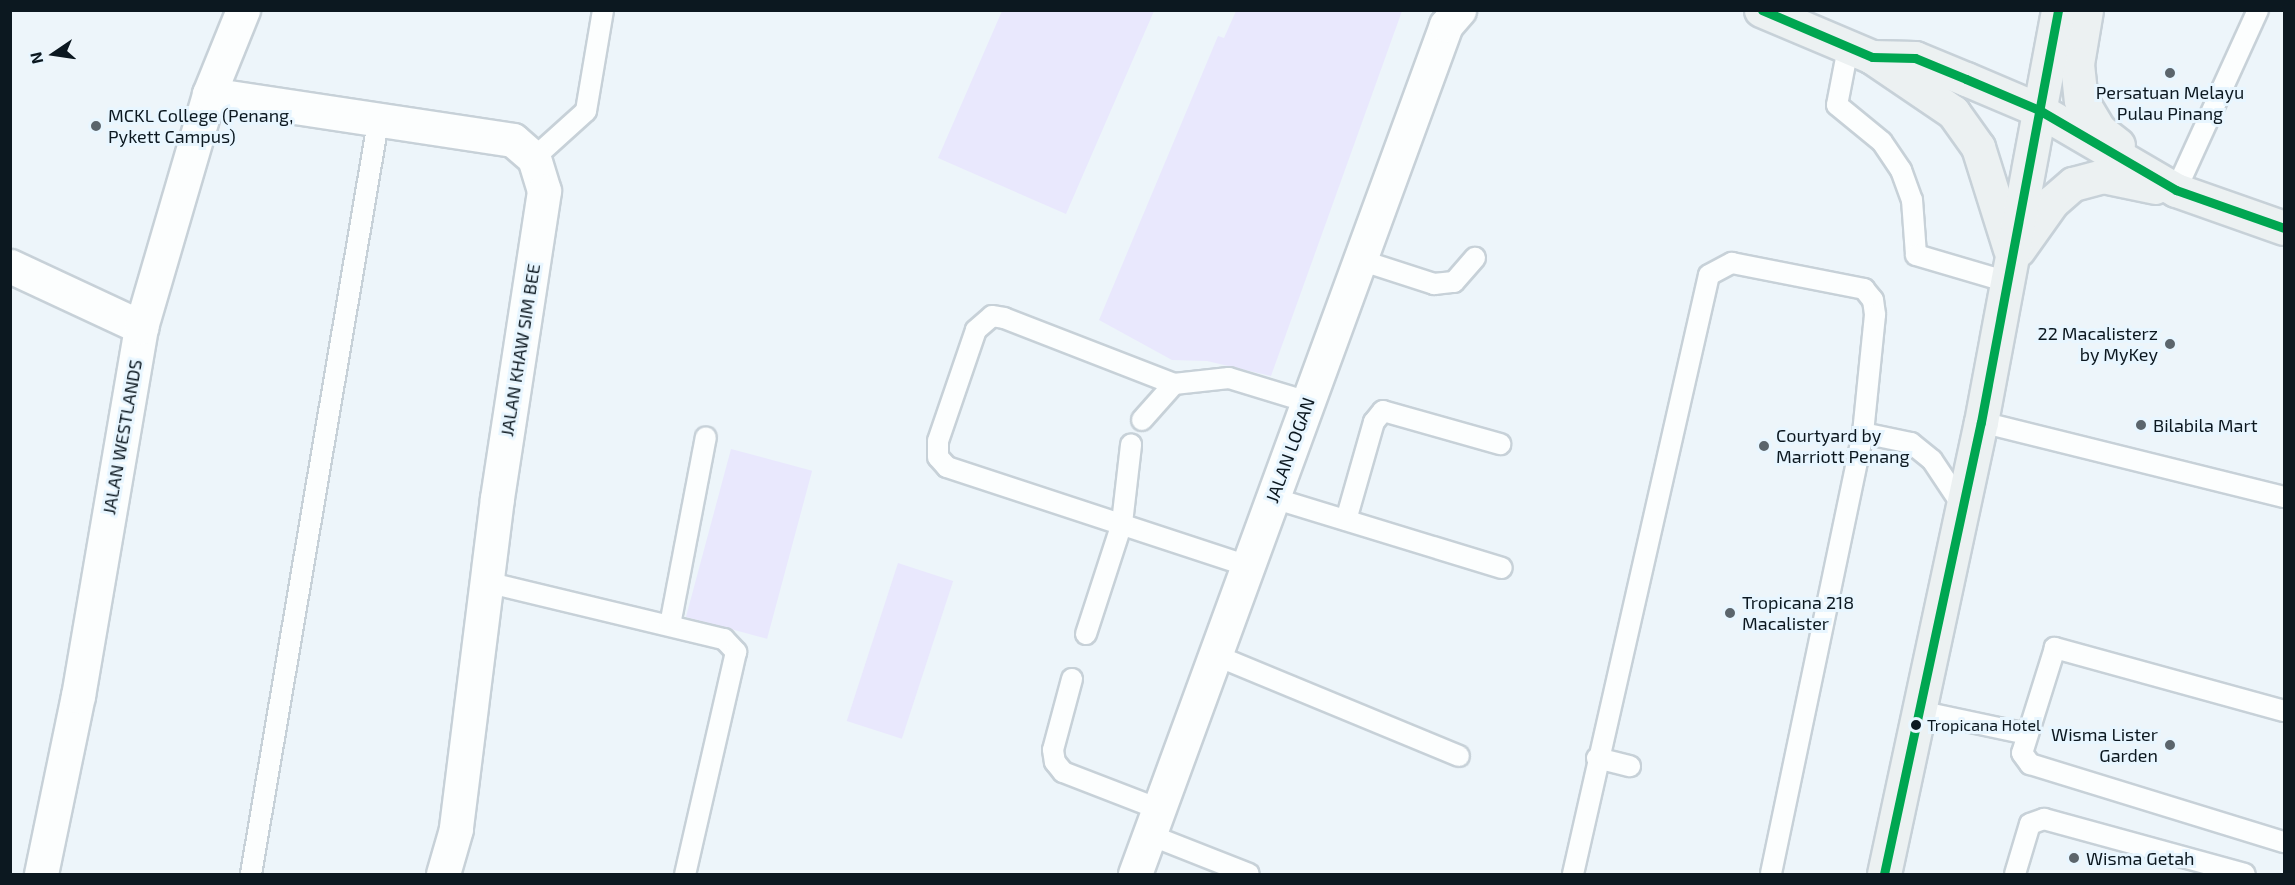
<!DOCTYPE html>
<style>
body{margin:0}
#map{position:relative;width:2295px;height:885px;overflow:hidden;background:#edf5fa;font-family:"Exo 2",sans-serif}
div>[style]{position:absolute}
.green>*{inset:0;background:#e9e8fd;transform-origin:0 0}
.roads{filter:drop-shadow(2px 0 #c7d1d8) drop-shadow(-2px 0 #c7d1d8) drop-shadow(0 2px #c7d1d8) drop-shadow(0 -2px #c7d1d8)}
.lane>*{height:20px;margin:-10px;padding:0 10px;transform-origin:10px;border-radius:10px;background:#fcfefe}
.street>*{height:33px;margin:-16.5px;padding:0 16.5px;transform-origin:16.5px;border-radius:16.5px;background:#fcfefe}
.secondary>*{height:33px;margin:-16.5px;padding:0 16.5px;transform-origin:16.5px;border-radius:16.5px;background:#ecf1f2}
.bus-1>*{height:9px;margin:-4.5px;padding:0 4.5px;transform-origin:4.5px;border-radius:4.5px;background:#00a651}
.dots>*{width:16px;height:16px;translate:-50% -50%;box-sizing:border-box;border:3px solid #e8f6ff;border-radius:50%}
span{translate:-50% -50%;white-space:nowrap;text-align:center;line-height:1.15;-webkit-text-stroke:6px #e8f6ff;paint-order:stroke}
.bus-label{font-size:16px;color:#0c1820}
.left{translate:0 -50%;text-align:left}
.poi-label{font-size:18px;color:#0c1820}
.right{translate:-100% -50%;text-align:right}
.street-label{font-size:18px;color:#0c1820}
.frame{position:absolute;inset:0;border:12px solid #0c1820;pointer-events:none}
.north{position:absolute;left:24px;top:24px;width:60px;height:60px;-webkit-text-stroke:4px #e8f6ff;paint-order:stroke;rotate:257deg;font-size:16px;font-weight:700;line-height:24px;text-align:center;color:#0c1820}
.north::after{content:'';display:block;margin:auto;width:21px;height:27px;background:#0c1820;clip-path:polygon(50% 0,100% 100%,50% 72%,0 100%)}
</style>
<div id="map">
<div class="green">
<div style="clip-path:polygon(1002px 11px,1154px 11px,1066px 214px,938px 158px)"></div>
<div style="clip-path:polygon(1236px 11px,1402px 11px,1271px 376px,1207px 361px,1172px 360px,1099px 320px,1218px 36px,1224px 38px)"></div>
<div style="left:731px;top:449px;width:84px;height:174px;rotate:15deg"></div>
<div style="left:898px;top:563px;width:58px;height:166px;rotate:18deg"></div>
</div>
<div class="roads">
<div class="lane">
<div style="left:1848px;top:48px;width:58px;rotate:100.9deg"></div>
<div style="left:1837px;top:105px;width:58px;rotate:39.4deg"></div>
<div style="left:1882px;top:142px;width:34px;rotate:56deg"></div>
<div style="left:1901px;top:170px;width:32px;rotate:70deg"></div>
<div style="left:1912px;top:200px;width:55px;rotate:85.8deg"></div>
<div style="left:1916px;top:255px;width:96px;rotate:16.4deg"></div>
<div style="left:534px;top:158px;width:70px;rotate:-42.1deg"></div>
<div style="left:586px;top:111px;width:102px;rotate:-80.4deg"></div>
<div style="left:2176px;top:190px;width:198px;rotate:-65.5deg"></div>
<div style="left:1360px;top:260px;width:78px;rotate:18deg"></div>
<div style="left:1434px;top:284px;width:20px;rotate:-6deg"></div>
<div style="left:1454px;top:282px;width:32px;rotate:-49deg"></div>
<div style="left:1142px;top:420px;width:48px;rotate:-48.4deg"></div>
<div style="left:1981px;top:422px;width:312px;rotate:13.9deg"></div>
<div style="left:1863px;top:433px;width:49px;rotate:11.8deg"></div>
<div style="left:1911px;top:443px;width:27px;rotate:39deg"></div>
<div style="left:1932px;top:460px;width:54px;rotate:56.3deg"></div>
<div style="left:1273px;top:498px;width:239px;rotate:17deg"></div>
<div style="left:1346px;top:520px;width:102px;rotate:-74.1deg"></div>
<div style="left:1374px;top:422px;width:14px;rotate:-51deg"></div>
<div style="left:1383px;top:411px;width:122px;rotate:15.8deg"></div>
<div style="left:1248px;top:566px;width:317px;rotate:-161.8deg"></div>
<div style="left:947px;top:467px;width:13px;rotate:-132deg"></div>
<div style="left:938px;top:457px;width:16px;rotate:-90deg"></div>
<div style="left:938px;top:441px;width:117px;rotate:-71.1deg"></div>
<div style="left:976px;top:330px;width:21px;rotate:-41deg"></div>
<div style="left:992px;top:316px;width:12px;rotate:9deg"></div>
<div style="left:1004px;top:318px;width:182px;rotate:21.2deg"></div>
<div style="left:1174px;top:384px;width:55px;rotate:-6.2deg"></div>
<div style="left:1229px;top:378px;width:83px;rotate:16.9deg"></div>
<div style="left:486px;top:582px;width:245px;rotate:13.5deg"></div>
<div style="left:724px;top:639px;width:18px;rotate:47deg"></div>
<div style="left:736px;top:652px;width:228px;rotate:102.9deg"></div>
<div style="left:670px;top:625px;width:191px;rotate:-79.2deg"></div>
<div style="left:1086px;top:634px;width:117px;rotate:-72deg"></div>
<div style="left:1122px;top:523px;width:79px;rotate:-83.4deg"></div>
<div style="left:1215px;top:655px;width:264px;rotate:22.5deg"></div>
<div style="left:1072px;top:679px;width:73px;rotate:105deg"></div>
<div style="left:1053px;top:750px;width:12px;rotate:81deg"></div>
<div style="left:1055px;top:762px;width:13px;rotate:51deg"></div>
<div style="left:1063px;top:772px;width:103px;rotate:21.1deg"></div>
<div style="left:1919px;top:711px;width:110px;rotate:12deg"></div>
<div style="left:2284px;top:711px;width:238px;rotate:-164.6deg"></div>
<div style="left:2055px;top:648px;width:110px;rotate:107.4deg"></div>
<div style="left:2022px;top:753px;width:14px;rotate:54deg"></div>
<div style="left:2030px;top:764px;width:266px;rotate:17.1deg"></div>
<div style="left:1597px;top:758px;width:34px;rotate:14deg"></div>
<div style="left:1150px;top:835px;width:106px;rotate:21.5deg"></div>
<div style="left:251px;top:874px;width:763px;rotate:-80.41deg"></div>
<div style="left:1573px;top:874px;width:614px;rotate:-77.21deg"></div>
<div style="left:1709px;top:275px;width:26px;rotate:-28deg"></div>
<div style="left:1732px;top:263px;width:135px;rotate:11.1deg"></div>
<div style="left:1864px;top:289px;width:14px;rotate:51deg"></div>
<div style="left:1873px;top:300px;width:15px;rotate:82deg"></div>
<div style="left:1875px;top:315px;width:119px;rotate:95.8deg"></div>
<div style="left:1863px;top:433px;width:450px;rotate:101.8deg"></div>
<div style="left:2015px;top:874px;width:52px;rotate:-73.3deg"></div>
<div style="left:2030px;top:824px;width:15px;rotate:-20deg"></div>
<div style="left:2044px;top:819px;width:208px;rotate:15.3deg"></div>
</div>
<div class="street">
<div style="left:209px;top:94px;width:307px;rotate:8.6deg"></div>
<div style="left:513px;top:140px;width:28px;rotate:41deg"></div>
<div style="left:534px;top:158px;width:34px;rotate:73deg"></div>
<div style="left:544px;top:191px;width:311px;rotate:98.7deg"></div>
<div style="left:497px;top:498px;width:334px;rotate:97.1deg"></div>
<div style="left:456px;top:829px;width:47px;rotate:106.1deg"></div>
<div style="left:10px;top:266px;width:145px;rotate:25deg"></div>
<div style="left:41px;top:874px;width:182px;rotate:-78.3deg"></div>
<div style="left:78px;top:696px;width:374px;rotate:-80.3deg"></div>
<div style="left:141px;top:327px;width:243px;rotate:-73.7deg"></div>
<div style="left:209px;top:94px;width:91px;rotate:-68deg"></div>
<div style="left:1135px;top:874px;width:904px;rotate:-69.88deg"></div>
<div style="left:1446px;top:25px;width:20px;rotate:-49deg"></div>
</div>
<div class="secondary">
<div style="left:1761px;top:10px;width:121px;rotate:22.9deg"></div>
<div style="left:1872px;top:57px;width:43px;rotate:1.3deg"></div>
<div style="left:1915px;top:58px;width:55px;rotate:22.4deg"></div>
<div style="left:1966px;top:79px;width:79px;rotate:23deg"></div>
<div style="left:2039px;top:110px;width:159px;rotate:30.3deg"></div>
<div style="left:2176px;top:190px;width:114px;rotate:19.4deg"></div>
<div style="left:2086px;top:10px;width:55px;rotate:99.5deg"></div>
<div style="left:2077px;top:64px;width:36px;rotate:84deg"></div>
<div style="left:2081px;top:100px;width:35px;rotate:59deg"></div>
<div style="left:2099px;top:130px;width:24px;rotate:38deg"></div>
<div style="left:1872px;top:57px;width:98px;rotate:34.2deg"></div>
<div style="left:1953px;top:112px;width:43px;rotate:54.5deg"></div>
<div style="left:1978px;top:147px;width:107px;rotate:72.6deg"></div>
<div style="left:2018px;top:250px;width:59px;rotate:-54.7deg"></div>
<div style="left:2052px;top:202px;width:28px;rotate:-41deg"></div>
<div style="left:2073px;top:184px;width:31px;rotate:-15deg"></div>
<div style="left:2103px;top:176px;width:53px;rotate:11.9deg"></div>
<div style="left:1884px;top:874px;width:462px;rotate:-77.9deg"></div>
<div style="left:1981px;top:422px;width:419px;rotate:-79.4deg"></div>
</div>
</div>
<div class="bus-1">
<div style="left:1762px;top:10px;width:120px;rotate:23.1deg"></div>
<div style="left:1872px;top:57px;width:43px;rotate:1.3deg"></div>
<div style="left:1915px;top:58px;width:55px;rotate:22.4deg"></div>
<div style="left:1966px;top:79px;width:79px;rotate:23deg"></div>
<div style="left:2039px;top:110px;width:159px;rotate:30.3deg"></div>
<div style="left:2176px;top:190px;width:114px;rotate:19.4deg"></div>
<div style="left:1884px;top:874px;width:462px;rotate:-77.9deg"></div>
<div style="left:1981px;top:422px;width:419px;rotate:-79.4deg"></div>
</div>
<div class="dots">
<div style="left:2170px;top:73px;background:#5b656c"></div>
<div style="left:96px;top:126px;background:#5b656c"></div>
<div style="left:2170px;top:344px;background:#5b656c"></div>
<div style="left:2141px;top:425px;background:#5b656c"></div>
<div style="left:1764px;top:446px;background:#5b656c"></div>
<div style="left:1730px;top:613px;background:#5b656c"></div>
<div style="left:1916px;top:725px;background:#0c1820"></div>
<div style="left:2170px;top:745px;background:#5b656c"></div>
<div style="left:2074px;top:858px;background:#5b656c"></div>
</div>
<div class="bus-label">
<span class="left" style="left:1927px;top:725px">Tropicana Hotel</span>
</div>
<div class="poi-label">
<span style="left:2170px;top:103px">Persatuan Melayu<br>Pulau Pinang</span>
<span class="left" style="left:108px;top:126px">MCKL College (Penang,<br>Pykett Campus)</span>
<span class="right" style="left:2158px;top:344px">22 Macalisterz<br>by MyKey</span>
<span class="left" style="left:2153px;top:425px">Bilabila Mart</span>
<span class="left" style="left:1776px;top:446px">Courtyard by<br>Marriott Penang</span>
<span class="left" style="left:1742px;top:613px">Tropicana 218<br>Macalister</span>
<span class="right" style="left:2158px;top:745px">Wisma Lister<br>Garden</span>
<span class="left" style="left:2086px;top:858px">Wisma Getah</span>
</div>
<div class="street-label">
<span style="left:520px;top:350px;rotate:-81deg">JALAN KHAW SIM BEE</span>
<span style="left:122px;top:437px;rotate:-80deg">JALAN WESTLANDS</span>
<span style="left:1290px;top:450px;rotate:-70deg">JALAN LOGAN</span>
</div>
<div class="frame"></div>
<div class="north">N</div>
</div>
